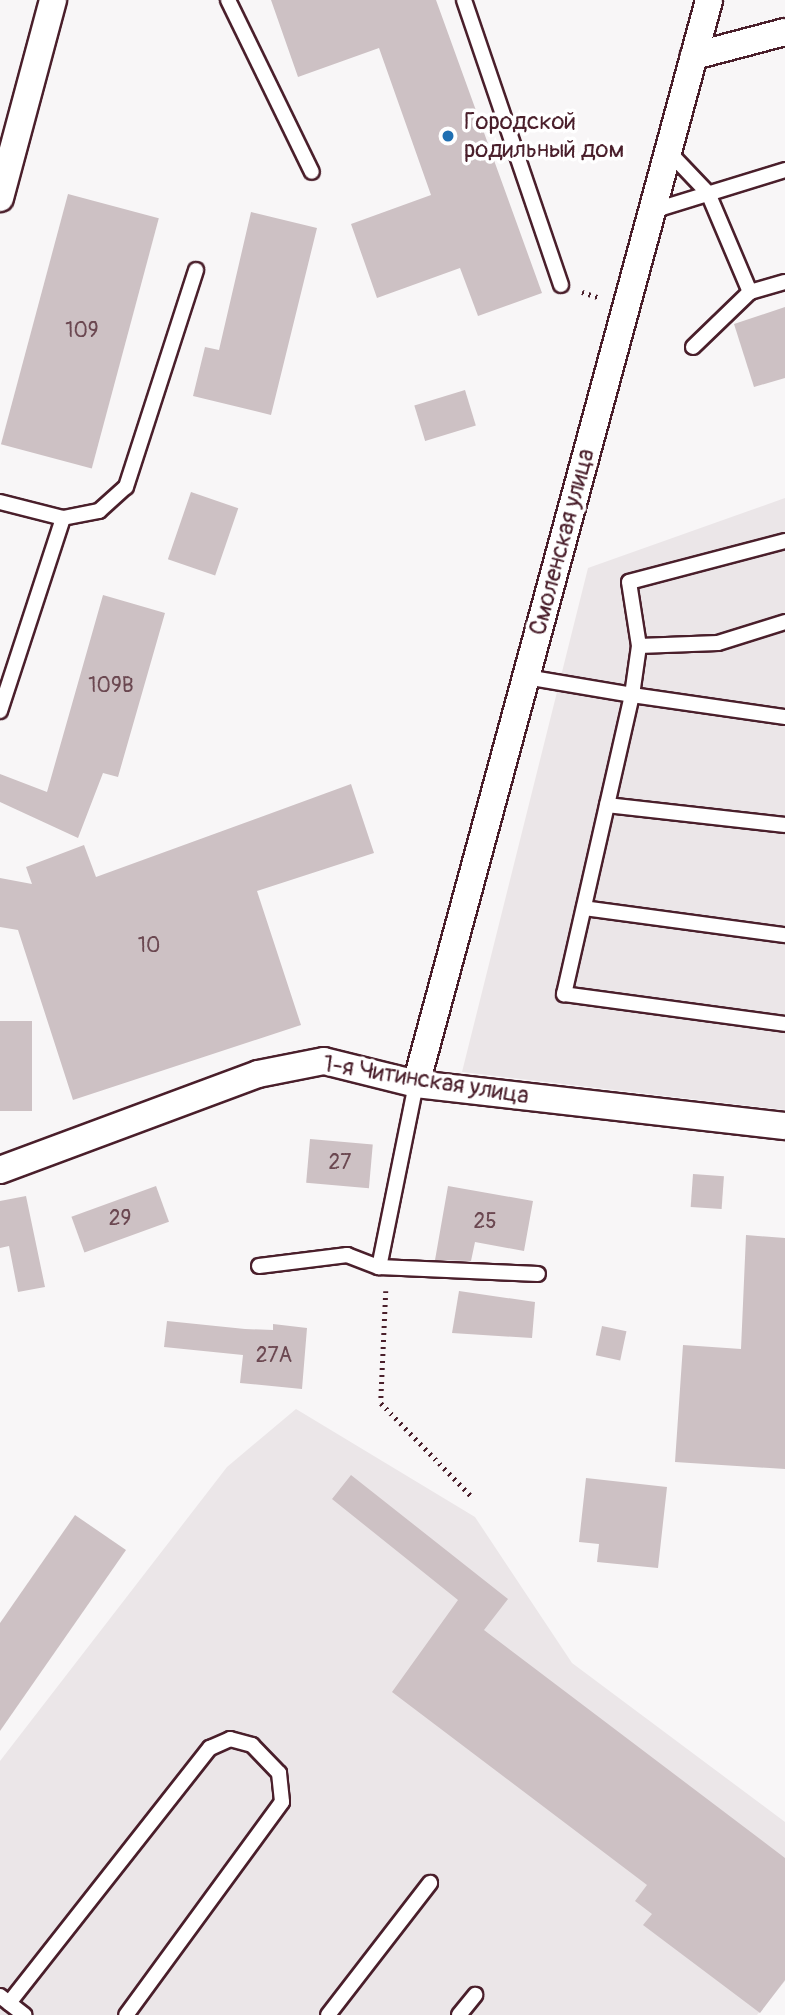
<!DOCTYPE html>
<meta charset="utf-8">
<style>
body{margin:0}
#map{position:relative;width:785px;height:2015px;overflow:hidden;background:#f8f6f7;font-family:Pangolin,sans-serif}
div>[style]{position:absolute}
.built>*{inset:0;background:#ebe6e8}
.building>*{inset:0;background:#cdc1c4;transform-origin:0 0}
.path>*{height:4.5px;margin-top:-2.25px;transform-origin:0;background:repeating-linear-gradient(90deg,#4a1f2b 0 2px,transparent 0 7px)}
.roads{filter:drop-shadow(2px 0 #4a1f2b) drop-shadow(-2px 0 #4a1f2b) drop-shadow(0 2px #4a1f2b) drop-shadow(0 -2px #4a1f2b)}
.service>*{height:14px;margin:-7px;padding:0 7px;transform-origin:7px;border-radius:7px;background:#fff}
.minor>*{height:26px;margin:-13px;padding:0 13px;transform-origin:13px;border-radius:13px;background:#fff}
.dots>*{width:19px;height:19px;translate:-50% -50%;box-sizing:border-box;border:4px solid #fff;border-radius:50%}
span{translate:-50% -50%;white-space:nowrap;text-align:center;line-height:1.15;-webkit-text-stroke:7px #fff;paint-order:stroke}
.number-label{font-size:21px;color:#6b4851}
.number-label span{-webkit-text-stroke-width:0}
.poi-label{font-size:24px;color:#4a1f2b}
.left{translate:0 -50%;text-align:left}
.street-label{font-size:24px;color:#4a1f2b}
</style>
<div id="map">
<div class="built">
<div style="clip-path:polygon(785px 498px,785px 1110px,462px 1072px,588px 568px)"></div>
<div style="clip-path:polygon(296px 1409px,475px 1517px,572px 1663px,785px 1822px,785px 1981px,757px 2015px,0 2015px,0 1761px,227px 1467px)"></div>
</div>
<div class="building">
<div style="clip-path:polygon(271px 0,436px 0,542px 293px,478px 316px,460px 268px,377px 298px,351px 224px,431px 195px,379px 48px,298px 77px)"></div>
<div style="left:68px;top:194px;width:94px;height:259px;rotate:15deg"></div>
<div style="clip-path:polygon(251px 212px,317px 228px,271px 415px,193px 396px,205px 347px,219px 350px)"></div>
<div style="clip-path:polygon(785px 307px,785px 378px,754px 387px,734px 324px)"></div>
<div style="left:465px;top:390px;width:37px;height:53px;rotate:73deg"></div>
<div style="left:191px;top:492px;width:50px;height:71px;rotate:19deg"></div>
<div style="clip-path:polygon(103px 595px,165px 613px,118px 777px,103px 773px,78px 838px,0 802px,0 774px,47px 792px)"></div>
<div style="clip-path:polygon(351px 784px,374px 853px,257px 891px,301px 1025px,73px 1100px,18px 930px,0 927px,0 878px,32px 884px,26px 867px,84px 845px,96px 877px)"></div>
<div style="left:0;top:1021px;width:32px;height:90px"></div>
<div style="left:310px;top:1139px;width:63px;height:44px;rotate:5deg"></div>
<div style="left:693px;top:1174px;width:31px;height:33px;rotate:4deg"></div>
<div style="left:156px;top:1186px;width:38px;height:90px;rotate:70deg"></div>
<div style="clip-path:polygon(448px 1186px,533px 1201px,524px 1251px,475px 1242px,471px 1261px,435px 1260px)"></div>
<div style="clip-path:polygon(26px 1196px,45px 1287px,18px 1292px,9px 1246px,0 1248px,0 1201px)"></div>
<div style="clip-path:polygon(746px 1235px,785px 1238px,785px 1469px,675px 1462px,683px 1345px,741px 1349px)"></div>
<div style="clip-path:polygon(459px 1291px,535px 1302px,532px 1338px,452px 1333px)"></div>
<div style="clip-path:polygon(167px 1321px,245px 1329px,273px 1330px,273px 1324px,307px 1328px,302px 1389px,240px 1383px,243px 1355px,164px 1347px)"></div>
<div style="left:602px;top:1326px;width:25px;height:30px;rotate:12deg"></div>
<div style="clip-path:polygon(351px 1475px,508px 1599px,484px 1630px,785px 1858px,785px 1980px,760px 2013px,643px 1925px,652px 1914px,635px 1901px,647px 1885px,392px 1692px,458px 1600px,332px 1499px)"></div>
<div style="clip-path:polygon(586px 1478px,667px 1487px,658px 1568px,597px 1562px,599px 1544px,579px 1542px)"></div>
<div style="clip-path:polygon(75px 1515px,126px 1550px,0 1731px,0 1623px)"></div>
</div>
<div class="path">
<div style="left:582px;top:292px;width:19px;rotate:18deg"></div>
<div style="left:386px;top:1291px;width:112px;rotate:92.6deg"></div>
<div style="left:381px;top:1403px;width:129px;rotate:45.9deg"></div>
</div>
<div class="roads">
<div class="service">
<div style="left:228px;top:0;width:191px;rotate:64deg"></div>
<div style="left:464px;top:0;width:301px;rotate:71.2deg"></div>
<div style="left:668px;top:151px;width:58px;rotate:46.4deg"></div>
<div style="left:708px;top:193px;width:108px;rotate:67deg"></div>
<div style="left:652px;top:211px;width:139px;rotate:-17.1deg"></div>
<div style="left:693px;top:347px;width:79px;rotate:-44deg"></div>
<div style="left:750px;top:292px;width:36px;rotate:-16deg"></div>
<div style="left:0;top:502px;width:65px;rotate:14.3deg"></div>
<div style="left:63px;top:518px;width:37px;rotate:-11deg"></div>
<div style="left:99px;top:511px;width:36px;rotate:-42deg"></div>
<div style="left:126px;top:487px;width:228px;rotate:-72.1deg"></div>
<div style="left:785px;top:541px;width:161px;rotate:165.3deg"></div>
<div style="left:629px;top:582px;width:65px;rotate:81.1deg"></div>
<div style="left:639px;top:646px;width:49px;rotate:98.1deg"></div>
<div style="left:632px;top:695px;width:155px;rotate:8.2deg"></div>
<div style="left:639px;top:646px;width:79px;rotate:-2.2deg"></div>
<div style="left:718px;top:643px;width:70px;rotate:-17.4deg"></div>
<div style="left:526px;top:677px;width:108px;rotate:9.6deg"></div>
<div style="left:632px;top:695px;width:307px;rotate:102.8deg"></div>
<div style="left:564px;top:994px;width:223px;rotate:7.7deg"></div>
<div style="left:0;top:711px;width:203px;rotate:-71.9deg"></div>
<div style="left:607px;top:805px;width:179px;rotate:6.4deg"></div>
<div style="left:584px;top:908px;width:203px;rotate:7.7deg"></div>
<div style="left:416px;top:1084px;width:187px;rotate:101.4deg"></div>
<div style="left:379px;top:1267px;width:159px;rotate:2.5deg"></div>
<div style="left:259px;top:1266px;width:89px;rotate:-7.1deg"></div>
<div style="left:347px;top:1255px;width:34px;rotate:21deg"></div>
<div style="left:0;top:1996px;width:31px;rotate:38deg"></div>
<div style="left:9px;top:2003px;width:325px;rotate:-51.8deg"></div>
<div style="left:210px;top:1748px;width:22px;rotate:-24deg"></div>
<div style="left:230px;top:1739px;width:23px;rotate:15deg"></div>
<div style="left:252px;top:1745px;width:39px;rotate:46deg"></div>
<div style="left:279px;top:1773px;width:29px;rotate:84deg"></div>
<div style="left:282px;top:1802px;width:264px;rotate:126.2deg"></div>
<div style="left:328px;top:2015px;width:167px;rotate:-52.3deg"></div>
<div style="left:459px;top:2015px;width:26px;rotate:-51deg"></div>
</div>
<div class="minor">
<div style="left:694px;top:56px;width:94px;rotate:-14.8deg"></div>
<div style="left:0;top:198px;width:205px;rotate:-75deg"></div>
<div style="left:416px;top:1084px;width:1123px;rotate:-74.87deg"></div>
<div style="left:0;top:1170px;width:275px;rotate:-20.4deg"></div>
<div style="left:258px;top:1074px;width:67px;rotate:-11.1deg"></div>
<div style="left:324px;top:1061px;width:95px;rotate:14deg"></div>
<div style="left:416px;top:1084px;width:371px;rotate:6.5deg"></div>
</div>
</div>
<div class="dots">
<div style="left:448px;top:136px;background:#1f6fb2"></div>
</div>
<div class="number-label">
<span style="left:82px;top:331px">109</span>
<span style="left:111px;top:686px">109В</span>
<span style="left:149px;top:946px">10</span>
<span style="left:340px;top:1163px">27</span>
<span style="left:120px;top:1219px">29</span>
<span style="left:485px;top:1222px">25</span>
<span style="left:274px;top:1356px">27А</span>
</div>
<div class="poi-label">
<span class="left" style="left:464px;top:136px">Городской<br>родильный дом</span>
</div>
<div class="street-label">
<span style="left:562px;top:542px;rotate:-75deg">Смоленская улица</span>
<span style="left:426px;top:1080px;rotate:9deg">1-я Читинская улица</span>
</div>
</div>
